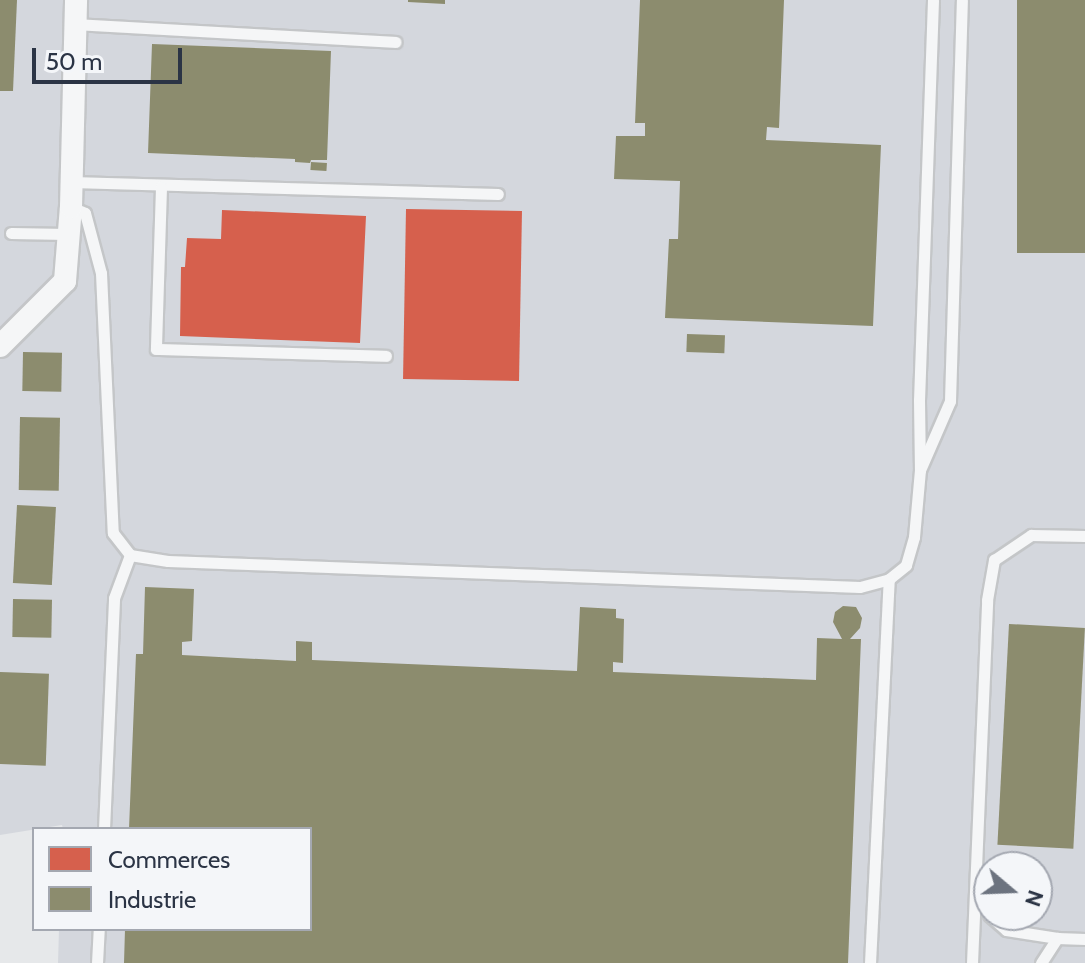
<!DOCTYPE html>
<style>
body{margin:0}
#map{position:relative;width:1085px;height:963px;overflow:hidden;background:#e6e8ea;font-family:Cabin,sans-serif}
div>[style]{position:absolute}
.built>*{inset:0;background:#d4d7dd}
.shops>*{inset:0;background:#d6604d;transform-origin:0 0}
.industry>*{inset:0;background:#8c8c6e;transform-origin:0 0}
.roads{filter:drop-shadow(2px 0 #c4c6c8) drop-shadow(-2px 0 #c4c6c8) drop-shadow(0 2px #c4c6c8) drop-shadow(0 -2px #c4c6c8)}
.service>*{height:11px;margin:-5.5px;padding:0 5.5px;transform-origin:5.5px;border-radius:5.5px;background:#f5f6f7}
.minor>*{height:22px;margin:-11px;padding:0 11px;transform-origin:11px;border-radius:11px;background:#f5f6f7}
span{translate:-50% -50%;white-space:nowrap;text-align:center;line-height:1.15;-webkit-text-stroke:8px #f4f6f9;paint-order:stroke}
.legend{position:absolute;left:32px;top:827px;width:280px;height:104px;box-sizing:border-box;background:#f4f6f9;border:2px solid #a4a8b1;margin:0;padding:10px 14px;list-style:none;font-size:24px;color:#2b3445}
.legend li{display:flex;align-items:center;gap:16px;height:40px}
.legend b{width:40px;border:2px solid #a4a8b1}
.north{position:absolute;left:973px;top:851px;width:80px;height:80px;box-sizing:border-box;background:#f4f6f9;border:2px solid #a4a8b1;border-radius:50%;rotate:109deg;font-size:22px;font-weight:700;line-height:32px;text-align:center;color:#2b3445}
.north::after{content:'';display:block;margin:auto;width:28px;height:36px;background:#6c737f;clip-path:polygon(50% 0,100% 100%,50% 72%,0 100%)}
.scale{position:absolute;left:32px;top:48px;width:150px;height:36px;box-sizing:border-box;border:4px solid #2b3445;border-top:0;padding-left:10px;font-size:24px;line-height:28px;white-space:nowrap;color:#2b3445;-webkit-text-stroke:6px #f4f6f9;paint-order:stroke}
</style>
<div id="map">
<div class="built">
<div style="clip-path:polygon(evenodd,0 0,1085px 0,1085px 963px,58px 963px,59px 929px,310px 929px,310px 829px,63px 829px,62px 825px,0 835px,0 0,989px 867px,1037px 867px,1037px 915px,989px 915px,989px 867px)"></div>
</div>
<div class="shops">
<div style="left:406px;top:209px;width:116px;height:170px;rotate:1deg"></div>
<div style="clip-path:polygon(222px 210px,366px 216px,360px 343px,180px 336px,181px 267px,185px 267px,187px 238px,221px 239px)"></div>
</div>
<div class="industry">
<div style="clip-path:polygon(0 0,17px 0,13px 91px,0 91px)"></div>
<div style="clip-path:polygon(408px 0,445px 0,445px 4px,408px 2px)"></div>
<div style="clip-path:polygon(640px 0,784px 0,779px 128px,767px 127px,766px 140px,881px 145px,873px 326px,665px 318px,669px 239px,678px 239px,680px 181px,614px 179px,616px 136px,645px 136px,645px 123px,635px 123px)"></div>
<div style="left:1017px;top:0;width:68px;height:253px"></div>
<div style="clip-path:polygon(152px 44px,331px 51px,327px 160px,311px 160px,310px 163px,295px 162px,295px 159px,148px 153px)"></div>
<div style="left:311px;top:162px;width:16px;height:8px;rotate:4deg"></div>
<div style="left:687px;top:334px;width:38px;height:18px;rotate:2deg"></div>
<div style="left:23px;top:352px;width:39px;height:39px;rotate:1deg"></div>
<div style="left:20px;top:417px;width:40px;height:73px;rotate:1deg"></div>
<div style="left:17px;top:505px;width:39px;height:78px;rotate:3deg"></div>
<div style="clip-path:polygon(145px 587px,194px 589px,192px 641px,182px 642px,182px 655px,296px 661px,296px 641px,312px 642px,312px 660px,577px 671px,580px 607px,616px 609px,616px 618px,624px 619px,623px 663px,613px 662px,613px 672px,816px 680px,817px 638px,842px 639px,833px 622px,835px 612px,843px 606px,856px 607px,862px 618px,860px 628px,850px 639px,861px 639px,848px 963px,124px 963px,125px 929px,310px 929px,310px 829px,129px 829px,136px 654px,143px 654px)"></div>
<div style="left:13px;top:599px;width:39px;height:38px;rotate:1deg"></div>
<div style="left:1009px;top:624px;width:76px;height:221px;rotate:3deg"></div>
<div style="left:0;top:672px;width:49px;height:92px;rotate:2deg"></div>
</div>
<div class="roads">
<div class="service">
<div style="left:933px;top:0;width:400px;rotate:92deg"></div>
<div style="left:919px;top:400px;width:70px;rotate:89.2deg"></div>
<div style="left:920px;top:470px;width:75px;rotate:-66.5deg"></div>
<div style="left:950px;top:401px;width:401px;rotate:-88.3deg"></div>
<div style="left:75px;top:24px;width:321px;rotate:3.2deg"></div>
<div style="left:71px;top:182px;width:427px;rotate:1.6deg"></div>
<div style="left:161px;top:187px;width:162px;rotate:91.8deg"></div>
<div style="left:156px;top:349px;width:230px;rotate:1.7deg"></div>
<div style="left:71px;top:207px;width:15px;rotate:23deg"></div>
<div style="left:85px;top:213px;width:62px;rotate:75.1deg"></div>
<div style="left:101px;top:273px;width:260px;rotate:87.4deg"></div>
<div style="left:113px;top:533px;width:28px;rotate:52deg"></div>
<div style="left:130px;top:555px;width:38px;rotate:9deg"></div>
<div style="left:168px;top:561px;width:692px;rotate:2.15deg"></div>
<div style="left:860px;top:587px;width:30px;rotate:-15deg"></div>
<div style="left:889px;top:579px;width:22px;rotate:-39deg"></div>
<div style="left:906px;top:565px;width:29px;rotate:-74deg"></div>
<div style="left:914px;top:537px;width:67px;rotate:-84.9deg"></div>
<div style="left:11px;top:233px;width:56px;rotate:1deg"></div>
<div style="left:104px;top:829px;width:231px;rotate:-87.5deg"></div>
<div style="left:114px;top:598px;width:46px;rotate:-69.6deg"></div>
<div style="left:989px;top:915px;width:23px;rotate:41deg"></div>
<div style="left:1006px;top:930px;width:52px;rotate:8.9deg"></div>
<div style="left:97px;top:963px;width:34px;rotate:-87deg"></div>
<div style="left:870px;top:963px;width:384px;rotate:-87.2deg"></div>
<div style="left:972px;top:963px;width:363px;rotate:-87.6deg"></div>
<div style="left:987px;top:600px;width:41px;rotate:-80.1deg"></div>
<div style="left:994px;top:560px;width:45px;rotate:-34deg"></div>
<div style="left:1031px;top:535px;width:54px;rotate:1.1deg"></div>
<div style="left:1041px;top:963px;width:30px;rotate:-57deg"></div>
<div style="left:1057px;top:938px;width:28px;rotate:2deg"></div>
</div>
<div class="minor">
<div style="left:0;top:346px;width:92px;rotate:-45deg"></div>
<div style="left:65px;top:281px;width:74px;rotate:-85.4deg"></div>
<div style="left:71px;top:207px;width:207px;rotate:-88.6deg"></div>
</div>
</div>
<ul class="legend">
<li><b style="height:22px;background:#d6604d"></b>Commerces</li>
<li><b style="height:22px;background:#8c8c6e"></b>Industrie</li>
</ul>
<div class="north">N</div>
<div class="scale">50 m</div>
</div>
